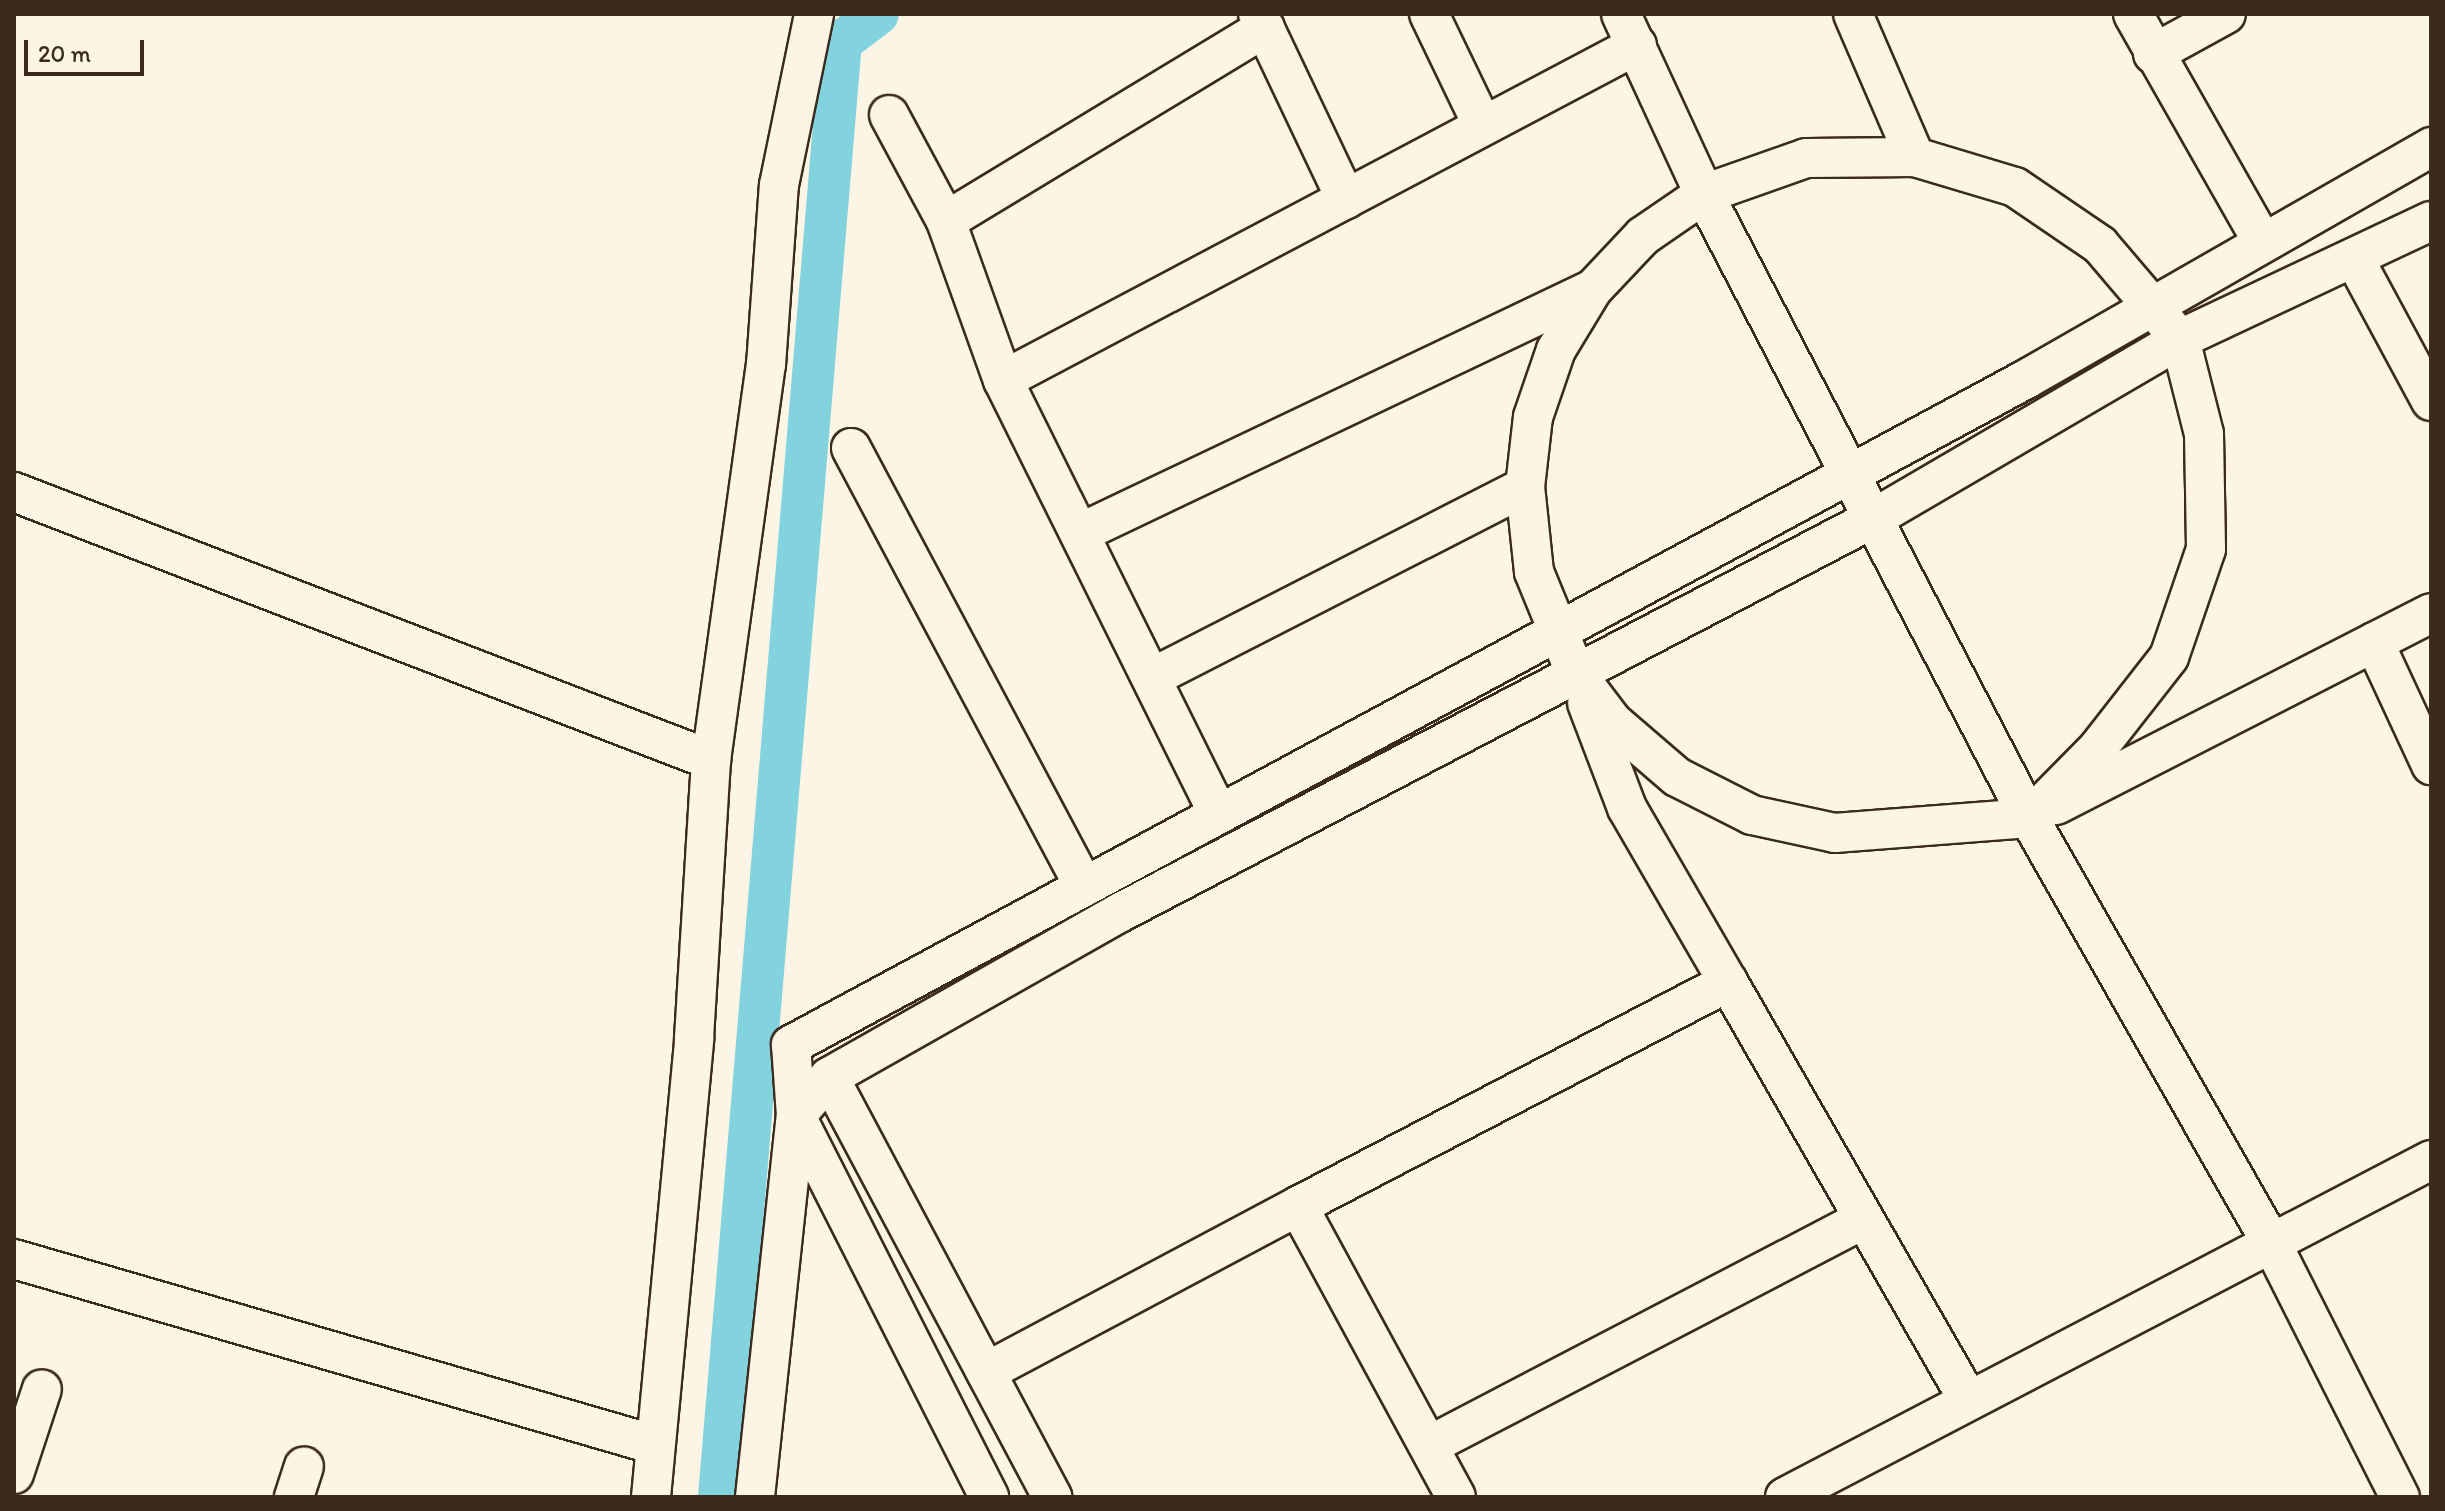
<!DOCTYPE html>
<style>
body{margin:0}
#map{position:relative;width:2445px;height:1511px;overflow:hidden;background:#fcf5e5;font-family:Itim,sans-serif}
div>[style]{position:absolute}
.canal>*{height:42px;margin:-21px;padding:0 21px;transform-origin:21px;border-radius:21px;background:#83d3df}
.roads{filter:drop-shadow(2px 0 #3b2a1e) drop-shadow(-2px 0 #3b2a1e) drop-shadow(0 2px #3b2a1e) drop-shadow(0 -2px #3b2a1e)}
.minor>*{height:38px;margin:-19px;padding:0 19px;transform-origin:19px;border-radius:19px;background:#fcf5e5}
span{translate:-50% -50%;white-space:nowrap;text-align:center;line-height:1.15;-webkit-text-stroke:6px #fcf5e5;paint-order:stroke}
.frame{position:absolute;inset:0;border:16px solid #3b2a1e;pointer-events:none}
.scale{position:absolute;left:24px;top:40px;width:120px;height:36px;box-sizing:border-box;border:4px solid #3b2a1e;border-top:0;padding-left:10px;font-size:24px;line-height:28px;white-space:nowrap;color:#3b2a1e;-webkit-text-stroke:6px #fcf5e5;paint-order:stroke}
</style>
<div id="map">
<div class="canal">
<div style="left:719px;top:1497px;width:1460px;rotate:-85.21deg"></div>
<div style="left:841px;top:42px;width:46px;rotate:-37.1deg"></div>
</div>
<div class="roads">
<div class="minor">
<div style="left:1258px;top:14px;width:205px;rotate:64.6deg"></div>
<div style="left:1429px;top:14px;width:124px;rotate:64.3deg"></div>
<div style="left:1621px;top:14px;width:198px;rotate:65.2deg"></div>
<div style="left:1704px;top:194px;width:704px;rotate:62.49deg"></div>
<div style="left:2029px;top:818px;width:486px;rotate:60.3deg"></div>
<div style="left:2270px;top:1240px;width:288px;rotate:63.2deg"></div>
<div style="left:1853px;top:14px;width:156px;rotate:66.6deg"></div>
<div style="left:2133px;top:14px;width:259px;rotate:60.4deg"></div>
<div style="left:2153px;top:54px;width:83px;rotate:-28.7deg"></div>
<div style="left:889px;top:115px;width:120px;rotate:61.7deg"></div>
<div style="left:946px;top:221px;width:169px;rotate:70.3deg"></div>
<div style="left:1003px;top:380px;width:483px;rotate:63.6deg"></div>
<div style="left:1915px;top:157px;width:104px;rotate:16.7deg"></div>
<div style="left:2015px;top:187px;width:103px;rotate:34.3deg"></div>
<div style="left:2100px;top:245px;width:123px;rotate:49.6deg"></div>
<div style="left:2180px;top:339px;width:98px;rotate:75.8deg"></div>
<div style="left:2204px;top:434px;width:115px;rotate:89deg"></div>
<div style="left:2206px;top:549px;width:114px;rotate:108.9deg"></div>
<div style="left:2169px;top:657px;width:115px;rotate:128deg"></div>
<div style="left:2098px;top:748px;width:98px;rotate:134.6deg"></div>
<div style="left:2029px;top:818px;width:195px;rotate:175.6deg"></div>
<div style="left:1835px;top:833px;width:85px;rotate:-167.8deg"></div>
<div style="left:1752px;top:815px;width:84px;rotate:-153.1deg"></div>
<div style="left:1677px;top:777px;width:84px;rotate:-139.3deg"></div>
<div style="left:1613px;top:722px;width:63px;rotate:-127.2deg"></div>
<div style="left:1575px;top:672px;width:108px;rotate:-112.3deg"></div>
<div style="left:1534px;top:572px;width:85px;rotate:-96deg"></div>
<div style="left:1525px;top:487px;width:70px;rotate:-83.5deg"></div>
<div style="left:1533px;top:417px;width:71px;rotate:-71.1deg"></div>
<div style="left:1556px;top:350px;width:71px;rotate:-58.8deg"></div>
<div style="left:1593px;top:289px;width:73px;rotate:-46.7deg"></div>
<div style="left:1643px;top:236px;width:74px;rotate:-34.5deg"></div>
<div style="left:1704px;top:194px;width:108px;rotate:-19.4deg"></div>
<div style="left:1806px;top:158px;width:109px;rotate:-0.5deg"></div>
<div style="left:946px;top:221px;width:373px;rotate:-31.2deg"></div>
<div style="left:2355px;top:260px;width:160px;rotate:61.7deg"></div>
<div style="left:1003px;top:380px;width:717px;rotate:-27.85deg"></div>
<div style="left:851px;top:448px;width:497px;rotate:62deg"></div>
<div style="left:14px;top:492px;width:747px;rotate:21.03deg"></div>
<div style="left:1080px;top:533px;width:568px;rotate:-25.44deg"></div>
<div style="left:2374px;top:642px;width:136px;rotate:65.1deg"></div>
<div style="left:1153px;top:677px;width:418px;rotate:-27.1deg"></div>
<div style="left:1587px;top:703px;width:112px;rotate:69.1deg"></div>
<div style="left:1627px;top:808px;width:201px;rotate:59.9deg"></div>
<div style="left:2056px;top:805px;width:421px;rotate:-27.1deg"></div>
<div style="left:829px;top:1077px;width:476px;rotate:62deg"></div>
<div style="left:796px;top:1116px;width:51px;rotate:-49.8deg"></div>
<div style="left:829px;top:1077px;width:335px;rotate:-29.5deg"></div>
<div style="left:1121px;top:912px;width:850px;rotate:-27.62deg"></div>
<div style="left:1874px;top:518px;width:355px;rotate:-30.3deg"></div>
<div style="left:2180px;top:339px;width:277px;rotate:-25.2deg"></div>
<div style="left:796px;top:1116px;width:427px;rotate:63.1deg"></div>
<div style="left:1298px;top:1206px;width:485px;rotate:-27.5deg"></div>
<div style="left:1728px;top:982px;width:482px;rotate:60.1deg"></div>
<div style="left:14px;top:1259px;width:664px;rotate:16.17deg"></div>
<div style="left:986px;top:1372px;width:353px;rotate:-28deg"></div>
<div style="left:1298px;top:1206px;width:331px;rotate:61.5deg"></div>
<div style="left:1430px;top:1445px;width:489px;rotate:-27.5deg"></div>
<div style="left:14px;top:1474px;width:89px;rotate:-71.8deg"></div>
<div style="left:294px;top:1497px;width:32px;rotate:-72deg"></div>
<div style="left:651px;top:1497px;width:461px;rotate:-84.6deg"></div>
<div style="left:694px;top:1038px;width:279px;rotate:-86.5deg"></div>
<div style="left:711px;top:760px;width:399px;rotate:-82.1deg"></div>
<div style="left:766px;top:365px;width:180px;rotate:-85.9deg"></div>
<div style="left:779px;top:185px;width:175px;rotate:-78.4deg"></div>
<div style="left:755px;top:1497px;width:383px;rotate:-83.9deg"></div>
<div style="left:796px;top:1116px;width:71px;rotate:-94deg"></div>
<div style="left:791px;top:1045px;width:1405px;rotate:-28.33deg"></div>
<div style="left:2028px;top:378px;width:465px;rotate:-29.8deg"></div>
<div style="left:1785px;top:1497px;width:729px;rotate:-27.55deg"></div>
</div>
</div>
<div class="frame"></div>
<div class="scale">20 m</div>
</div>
